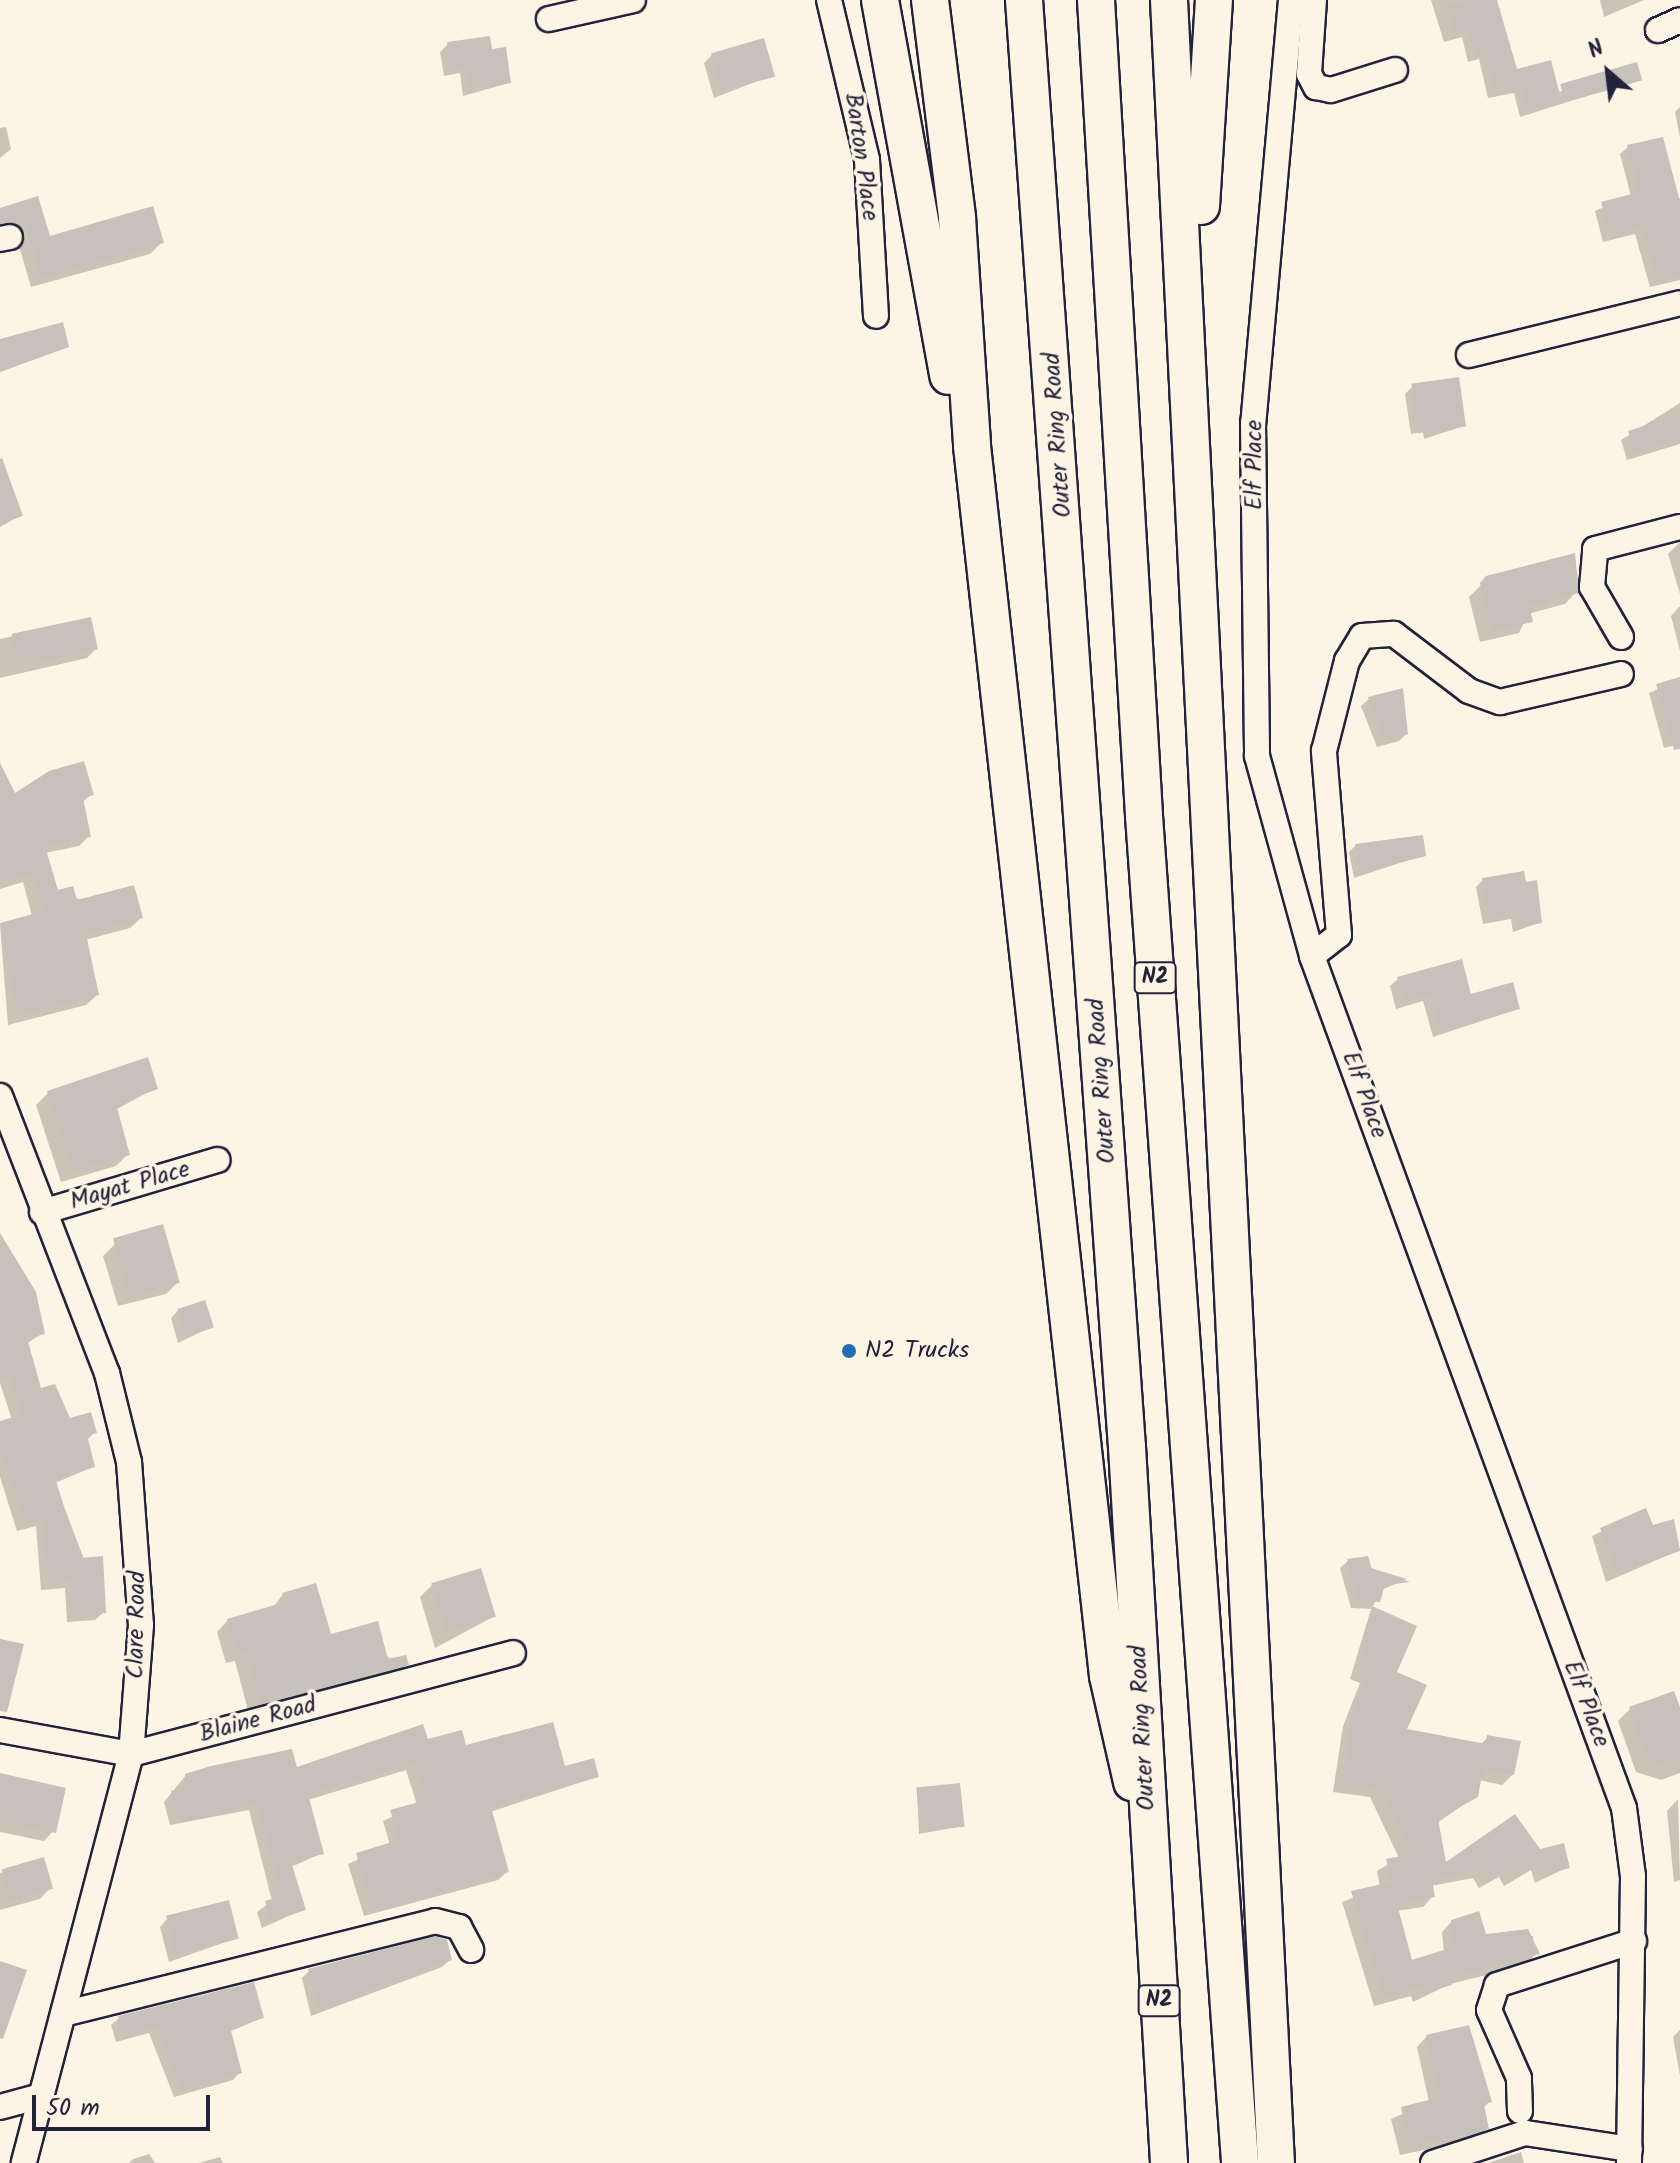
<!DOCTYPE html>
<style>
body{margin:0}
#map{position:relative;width:1680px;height:2163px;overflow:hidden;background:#fcf5e5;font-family:Kalam,sans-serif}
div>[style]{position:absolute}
.shadow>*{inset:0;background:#0003}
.building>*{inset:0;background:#c6c1bb;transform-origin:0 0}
.roads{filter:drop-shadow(2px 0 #22223b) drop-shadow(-2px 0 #22223b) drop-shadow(0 2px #22223b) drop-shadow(0 -2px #22223b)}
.minor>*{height:24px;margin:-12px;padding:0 12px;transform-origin:12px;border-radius:12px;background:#fcf5e5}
.highway>*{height:36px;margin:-18px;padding:0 18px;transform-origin:18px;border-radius:18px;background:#fcf5e5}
.dots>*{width:22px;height:22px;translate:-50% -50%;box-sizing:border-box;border:4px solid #fcf5e5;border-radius:50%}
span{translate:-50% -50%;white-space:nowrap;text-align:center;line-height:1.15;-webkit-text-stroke:7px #fcf5e5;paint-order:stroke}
.shield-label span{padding:2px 6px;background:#fcf5e5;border:2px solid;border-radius:6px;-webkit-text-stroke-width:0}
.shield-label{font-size:22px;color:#22223b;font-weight:700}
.street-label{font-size:24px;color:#22223b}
.poi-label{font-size:24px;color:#22223b}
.left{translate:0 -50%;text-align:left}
.north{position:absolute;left:1568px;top:32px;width:80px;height:80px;-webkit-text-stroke:6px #fcf5e5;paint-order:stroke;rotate:332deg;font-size:22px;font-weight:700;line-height:32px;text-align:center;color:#22223b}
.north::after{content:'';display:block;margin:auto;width:28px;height:36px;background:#22223b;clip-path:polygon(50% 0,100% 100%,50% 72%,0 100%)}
.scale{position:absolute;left:32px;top:2095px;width:178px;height:36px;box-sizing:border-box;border:4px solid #22223b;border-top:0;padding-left:10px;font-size:24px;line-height:28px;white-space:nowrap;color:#22223b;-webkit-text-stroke:6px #fcf5e5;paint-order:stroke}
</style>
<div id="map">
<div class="shadow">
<div style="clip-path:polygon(1431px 0,1495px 0,1516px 71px,1557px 92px,1640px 79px,1520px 117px,1514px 93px,1488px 98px,1479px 59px,1468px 62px,1462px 37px,1444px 42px)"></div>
<div style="clip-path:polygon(1600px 0,1644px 0,1604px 17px)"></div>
<div style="clip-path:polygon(448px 44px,491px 51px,509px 83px,463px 96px,460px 73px,444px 76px,440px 52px)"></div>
<div style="clip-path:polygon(712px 55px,773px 75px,714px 98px,704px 63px)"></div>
<div style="clip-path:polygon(1680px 107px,1680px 138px,1675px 112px)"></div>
<div style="clip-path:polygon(6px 127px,11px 149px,0 158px,0 128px)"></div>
<div style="clip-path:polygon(1628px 147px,1680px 199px,1680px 280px,1650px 287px,1635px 234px,1603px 242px,1595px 211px,1631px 196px,1620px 154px)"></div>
<div style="clip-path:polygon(36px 199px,48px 238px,161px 243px,150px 254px,31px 287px,14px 229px,0 233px,0 210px)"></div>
<div style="clip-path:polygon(0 345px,67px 346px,0 371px)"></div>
<div style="clip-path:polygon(1413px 386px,1464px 426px,1424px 439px,1423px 432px,1411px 434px,1405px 394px)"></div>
<div style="clip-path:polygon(1680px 403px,1680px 444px,1627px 460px,1621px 440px)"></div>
<div style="clip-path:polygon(0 491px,21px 515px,0 527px)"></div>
<div style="clip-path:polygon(1680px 542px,1680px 594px,1668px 554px)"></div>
<div style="clip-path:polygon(1481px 585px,1576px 592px,1565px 604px,1528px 614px,1519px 633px,1480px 642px,1469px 597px)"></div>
<div style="clip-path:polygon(1679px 607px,1680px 607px,1680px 651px,1671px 616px)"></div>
<div style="clip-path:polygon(90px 619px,96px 649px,87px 658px,0 678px,0 639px)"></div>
<div style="clip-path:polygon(1680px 679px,1680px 744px,1664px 748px,1649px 693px)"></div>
<div style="clip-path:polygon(1369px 699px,1406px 734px,1399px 741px,1377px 747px,1361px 706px)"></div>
<div style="clip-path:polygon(0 774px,14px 796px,91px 794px,82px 803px,89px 836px,79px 846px,45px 853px,56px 892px,141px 918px,130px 928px,85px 940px,97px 995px,86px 1005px,8px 1025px,0 925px,32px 916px,23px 882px,0 889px)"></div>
<div style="clip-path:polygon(1356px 845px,1424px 855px,1354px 878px,1349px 852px)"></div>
<div style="clip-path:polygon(1483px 880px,1525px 884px,1539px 923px,1513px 932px,1511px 919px,1483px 924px,1476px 887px)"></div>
<div style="clip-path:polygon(1398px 979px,1469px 996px,1518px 1009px,1433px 1037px,1423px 1001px,1396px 1009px,1390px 986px)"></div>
<div style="clip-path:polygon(156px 1088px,115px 1110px,128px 1154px,116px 1166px,61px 1182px,36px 1105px,48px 1093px)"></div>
<div style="clip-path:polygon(0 1242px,43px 1333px,26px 1344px,39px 1391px,69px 1420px,95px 1432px,86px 1441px,93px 1467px,55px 1483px,104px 1612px,95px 1620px,67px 1622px,65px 1588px,41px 1590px,36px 1526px,17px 1531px,0 1477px,0 1423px,12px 1420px,0 1383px)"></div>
<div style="clip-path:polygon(115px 1244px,178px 1282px,166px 1294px,118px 1306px,103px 1256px)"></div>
<div style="clip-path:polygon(178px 1310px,211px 1327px,178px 1343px,171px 1318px)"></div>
<div style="clip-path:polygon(1645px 1510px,1652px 1528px,1673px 1521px,1680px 1550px,1606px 1582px,1592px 1536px)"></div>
<div style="clip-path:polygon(1348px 1561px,1407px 1579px,1381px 1590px,1372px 1608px,1404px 1731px,1480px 1745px,1488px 1737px,1513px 1774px,1502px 1785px,1479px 1780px,1476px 1796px,1437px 1823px,1444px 1865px,1539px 1851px,1568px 1867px,1535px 1883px,1531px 1870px,1504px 1886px,1499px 1877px,1479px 1888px,1473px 1878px,1431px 1886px,1433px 1896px,1423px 1907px,1396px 1911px,1410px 1963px,1444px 1953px,1442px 1932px,1452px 1921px,1484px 1936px,1533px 1936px,1534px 1956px,1523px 1966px,1450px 1984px,1413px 2002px,1411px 1996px,1374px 2006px,1342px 1902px,1380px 1887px,1377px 1871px,1399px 1858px,1370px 1797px,1333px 1792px,1343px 1726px,1360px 1683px,1350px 1679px,1371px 1609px,1351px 1608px,1340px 1568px)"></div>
<div style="clip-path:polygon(432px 1585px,493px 1617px,435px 1648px,420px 1597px)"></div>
<div style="clip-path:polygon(283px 1594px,329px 1636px,407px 1664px,396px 1675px,249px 1714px,235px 1661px,226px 1663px,217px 1632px,228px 1620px,273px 1608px)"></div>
<div style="clip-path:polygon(1630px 1709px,1680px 1713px,1680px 1773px,1661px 1780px,1636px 1772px,1618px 1721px)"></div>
<div style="clip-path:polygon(426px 1742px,597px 1777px,490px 1812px,507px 1872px,498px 1880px,364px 1916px,348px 1864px,390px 1845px,383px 1821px,417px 1805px,406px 1770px,308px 1800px,322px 1853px,291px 1867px,304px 1909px,262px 1928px,257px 1912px,272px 1901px,249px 1810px,170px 1825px,164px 1802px,186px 1775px,296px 1769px)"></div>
<div style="clip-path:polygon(0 1775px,54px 1830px,44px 1841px,0 1832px)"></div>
<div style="clip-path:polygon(917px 1790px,963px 1826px,919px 1834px)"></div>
<div style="clip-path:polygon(1678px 1799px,1680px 1880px,1674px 1882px,1667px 1811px)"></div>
<div style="clip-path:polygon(43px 1859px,50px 1888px,40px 1899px,0 1910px,0 1873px)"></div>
<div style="clip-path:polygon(167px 1919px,237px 1938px,169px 1962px,160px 1927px)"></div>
<div style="clip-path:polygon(450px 1960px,442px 1967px,311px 2016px,302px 1978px,309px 1971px)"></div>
<div style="clip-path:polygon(119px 2018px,262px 2018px,229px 2032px,240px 2072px,233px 2080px,174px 2097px,149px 2033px,116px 2042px,111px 2025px)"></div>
<div style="clip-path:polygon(1680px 2030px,1680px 2076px,1673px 2037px)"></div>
<div style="clip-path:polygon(1427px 2036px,1490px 2101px,1483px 2108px,1487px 2128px,1476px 2139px,1400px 2155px,1391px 2119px,1429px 2102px,1417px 2047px)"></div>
<div style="clip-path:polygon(1521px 2152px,1524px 2163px,1488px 2163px)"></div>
<div style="clip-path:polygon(149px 2154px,155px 2163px,129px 2163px,133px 2159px)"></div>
<div style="clip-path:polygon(220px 2157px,223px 2163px,199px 2163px)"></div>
</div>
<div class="building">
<div style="clip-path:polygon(1469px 0,1497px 0,1517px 69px,1551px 60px,1562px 103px,1527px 111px,1521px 87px,1494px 92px,1486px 54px,1475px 56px,1469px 31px,1456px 35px,1447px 7px)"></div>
<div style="clip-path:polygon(490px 36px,492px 49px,506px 47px,511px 83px,470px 89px,467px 67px,450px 70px,447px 42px)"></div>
<div style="left:764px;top:38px;width:40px;height:55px;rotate:74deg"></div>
<div style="left:1637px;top:62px;width:19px;height:80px;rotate:74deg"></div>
<div style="clip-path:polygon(1663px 137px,1680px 202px,1680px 275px,1658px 281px,1643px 227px,1610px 236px,1601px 202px,1639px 192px,1627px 145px)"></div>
<div style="clip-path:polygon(38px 196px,50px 236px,153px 206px,164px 243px,41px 278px,25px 219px,0 224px,0 208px)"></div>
<div style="clip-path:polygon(63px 322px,69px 347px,0 372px,0 339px)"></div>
<div style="left:1459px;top:377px;width:50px;height:48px;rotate:82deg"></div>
<div style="clip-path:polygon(1680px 414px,1680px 439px,1635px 453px,1628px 431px)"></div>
<div style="clip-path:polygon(2px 458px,23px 516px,0 524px,0 459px)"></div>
<div style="clip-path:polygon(1575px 553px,1579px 593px,1529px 606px,1533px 622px,1492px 631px,1480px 583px,1486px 576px)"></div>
<div style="left:91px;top:617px;width:33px;height:81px;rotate:78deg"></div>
<div style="clip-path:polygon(1680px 677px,1680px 749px,1674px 750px,1656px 684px)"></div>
<div style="clip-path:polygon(1403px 688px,1408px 734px,1385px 740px,1368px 697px)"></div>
<div style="clip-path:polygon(84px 761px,94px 795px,83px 798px,91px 837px,45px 846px,58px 890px,73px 886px,77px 900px,134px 885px,143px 918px,86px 934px,99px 995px,18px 1016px,0 923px,44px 911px,33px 873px,0 883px,0 763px,15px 793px,49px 771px)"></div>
<div style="clip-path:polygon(1423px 835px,1426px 856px,1360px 873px,1355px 844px)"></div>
<div style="clip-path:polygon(1524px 871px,1526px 882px,1537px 880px,1542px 923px,1519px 927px,1517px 914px,1489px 919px,1482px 878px)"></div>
<div style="clip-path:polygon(1462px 959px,1471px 994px,1513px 982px,1520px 1009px,1440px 1031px,1431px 995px,1404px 1002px,1397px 977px)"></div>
<div style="clip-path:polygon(148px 1057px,158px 1089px,116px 1104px,130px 1155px,73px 1171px,47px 1091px)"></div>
<div style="left:163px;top:1224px;width:61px;height:52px;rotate:74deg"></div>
<div style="clip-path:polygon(0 1233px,36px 1292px,45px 1334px,27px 1338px,41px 1388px,55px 1384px,70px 1418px,91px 1412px,97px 1433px,87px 1435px,95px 1467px,55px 1478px,80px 1558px,103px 1556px,106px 1613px,74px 1615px,72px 1581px,48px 1583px,44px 1519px,26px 1524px,0 1450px,0 1421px,21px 1415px,10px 1376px,0 1379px)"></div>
<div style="left:205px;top:1300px;width:29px;height:29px;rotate:72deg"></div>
<div style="clip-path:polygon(1646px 1508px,1653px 1525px,1674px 1519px,1680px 1551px,1617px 1573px,1600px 1528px)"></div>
<div style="clip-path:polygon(1368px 1556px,1372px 1570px,1410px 1582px,1385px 1585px,1380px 1602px,1358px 1601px,1347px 1559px)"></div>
<div style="left:481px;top:1568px;width:51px;height:52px;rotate:73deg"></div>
<div style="clip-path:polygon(316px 1583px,331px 1634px,378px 1621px,388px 1659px,406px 1655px,409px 1665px,260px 1704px,246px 1651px,237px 1653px,227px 1619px,285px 1602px,282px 1593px)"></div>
<div style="clip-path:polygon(1372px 1606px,1417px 1626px,1397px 1672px,1427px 1685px,1407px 1729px,1486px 1744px,1487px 1735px,1521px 1741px,1514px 1775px,1483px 1769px,1478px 1797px,1438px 1819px,1446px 1862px,1515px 1814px,1540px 1849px,1564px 1843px,1570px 1868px,1545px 1875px,1541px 1861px,1514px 1877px,1509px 1868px,1489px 1880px,1483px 1869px,1432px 1879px,1435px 1897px,1397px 1904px,1412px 1960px,1453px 1947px,1451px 1920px,1479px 1911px,1486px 1934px,1528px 1929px,1540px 1954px,1450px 1977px,1452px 1985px,1423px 1993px,1421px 1987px,1383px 1997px,1351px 1891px,1391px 1882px,1386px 1859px,1412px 1854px,1380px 1787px,1342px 1783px,1352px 1714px,1369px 1673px,1359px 1669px)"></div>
<div style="clip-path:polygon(0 1639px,24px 1644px,7px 1712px,0 1711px)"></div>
<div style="clip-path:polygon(1674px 1691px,1680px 1707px,1680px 1770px,1648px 1760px,1629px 1707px)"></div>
<div style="clip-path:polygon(553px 1722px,565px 1766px,594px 1758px,599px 1777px,491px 1807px,509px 1872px,396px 1906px,372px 1908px,356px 1853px,399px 1840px,390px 1810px,426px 1800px,415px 1763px,308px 1794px,324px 1854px,291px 1862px,306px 1910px,271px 1921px,265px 1901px,282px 1896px,257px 1803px,187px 1821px,178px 1817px,171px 1791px,186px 1787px,185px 1774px,211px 1766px,292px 1749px,297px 1767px,423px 1724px,428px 1739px,462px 1730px,466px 1745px)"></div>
<div style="clip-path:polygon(0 1773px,66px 1788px,56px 1833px,0 1821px)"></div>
<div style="left:960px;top:1783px;width:44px;height:44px;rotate:84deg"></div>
<div style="left:44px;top:1857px;width:33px;height:44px;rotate:74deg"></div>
<div style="left:229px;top:1900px;width:40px;height:65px;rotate:76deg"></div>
<div style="clip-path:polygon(435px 1936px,447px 1940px,452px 1960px,318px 2010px,308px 1969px)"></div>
<div style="clip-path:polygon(0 1961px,27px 1970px,3px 2039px,0 2038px)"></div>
<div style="clip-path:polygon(254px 1982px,264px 2018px,230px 2027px,242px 2073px,181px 2091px,157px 2026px,123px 2035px,118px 2016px)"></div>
<div style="clip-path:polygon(1469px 2025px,1492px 2102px,1484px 2104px,1489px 2129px,1410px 2145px,1401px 2107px,1440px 2097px,1426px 2035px)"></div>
</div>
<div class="roads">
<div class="minor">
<div style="left:829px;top:0;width:164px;rotate:76.6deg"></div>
<div style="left:867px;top:160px;width:156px;rotate:86.7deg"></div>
<div style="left:1291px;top:0;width:425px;rotate:95.1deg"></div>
<div style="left:1253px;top:423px;width:333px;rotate:89.3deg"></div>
<div style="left:1257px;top:756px;width:207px;rotate:74.6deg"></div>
<div style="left:1312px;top:956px;width:907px;rotate:69.89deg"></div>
<div style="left:1624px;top:1808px;width:69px;rotate:82.5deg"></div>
<div style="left:1633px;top:1876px;width:287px;rotate:90.8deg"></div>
<div style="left:1314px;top:0;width:74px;rotate:93.9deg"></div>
<div style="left:1309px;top:74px;width:15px;rotate:62deg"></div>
<div style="left:1316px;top:87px;width:15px;rotate:11deg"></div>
<div style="left:1331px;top:90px;width:67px;rotate:-17.4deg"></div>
<div style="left:549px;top:19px;width:86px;rotate:-12.7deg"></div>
<div style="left:1658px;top:30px;width:24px;rotate:-24deg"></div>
<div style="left:0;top:239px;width:10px;rotate:-11deg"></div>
<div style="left:1469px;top:355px;width:217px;rotate:-13.8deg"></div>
<div style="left:1621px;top:637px;width:58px;rotate:-120.1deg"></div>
<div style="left:1592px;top:587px;width:38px;rotate:-85deg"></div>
<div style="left:1595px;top:549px;width:88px;rotate:-14.5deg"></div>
<div style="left:1312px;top:956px;width:34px;rotate:-38deg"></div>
<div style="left:1339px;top:935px;width:185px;rotate:-94.7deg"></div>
<div style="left:1324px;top:751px;width:93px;rotate:-75.7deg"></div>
<div style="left:1347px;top:661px;width:29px;rotate:-59deg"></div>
<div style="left:1362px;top:636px;width:32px;rotate:-4deg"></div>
<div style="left:1394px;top:634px;width:94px;rotate:37.2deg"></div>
<div style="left:1469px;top:691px;width:33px;rotate:20deg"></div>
<div style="left:1500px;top:702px;width:124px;rotate:-13deg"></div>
<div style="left:0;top:1096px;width:297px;rotate:68.9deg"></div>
<div style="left:107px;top:1373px;width:92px;rotate:76.1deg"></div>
<div style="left:129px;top:1462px;width:163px;rotate:85.8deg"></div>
<div style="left:141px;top:1625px;width:129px;rotate:94.4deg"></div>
<div style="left:131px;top:1754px;width:423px;rotate:104.7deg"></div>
<div style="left:42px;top:1212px;width:183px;rotate:-16.5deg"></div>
<div style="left:0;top:1730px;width:133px;rotate:10.4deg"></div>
<div style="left:131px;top:1754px;width:395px;rotate:-14.8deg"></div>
<div style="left:63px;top:2014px;width:383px;rotate:-14deg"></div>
<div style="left:435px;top:1921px;width:25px;rotate:14deg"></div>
<div style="left:459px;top:1927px;width:26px;rotate:62deg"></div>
<div style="left:0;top:2107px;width:38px;rotate:-15deg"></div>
<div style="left:1520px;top:2111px;width:33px;rotate:-92deg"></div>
<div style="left:1519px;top:2078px;width:74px;rotate:-113.8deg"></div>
<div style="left:1489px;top:2010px;width:26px;rotate:-72deg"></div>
<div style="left:1497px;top:1985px;width:144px;rotate:-17.8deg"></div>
<div style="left:1433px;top:2163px;width:97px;rotate:-18.1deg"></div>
<div style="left:1525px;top:2133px;width:106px;rotate:8.7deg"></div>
</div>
<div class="highway">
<div style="left:880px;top:0;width:382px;rotate:79.7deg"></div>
<div style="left:930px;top:0;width:220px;rotate:82.9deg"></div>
<div style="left:957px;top:218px;width:228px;rotate:86.2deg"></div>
<div style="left:972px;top:446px;width:1237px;rotate:83.69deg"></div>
<div style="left:1108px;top:1676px;width:109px;rotate:77.2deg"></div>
<div style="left:1024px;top:0;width:1451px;rotate:85.93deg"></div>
<div style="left:1127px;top:1447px;width:717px;rotate:86.64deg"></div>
<div style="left:1096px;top:0;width:817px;rotate:86.63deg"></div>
<div style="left:1144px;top:816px;width:1350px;rotate:85.92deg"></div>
<div style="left:1169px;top:0;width:2166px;rotate:87.17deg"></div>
<div style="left:1201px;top:206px;width:206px;rotate:-86.4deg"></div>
</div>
</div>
<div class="dots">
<div style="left:849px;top:1351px;background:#1f6fb2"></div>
</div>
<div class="shield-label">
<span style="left:1155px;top:978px">N2</span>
<span style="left:1159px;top:2001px">N2</span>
</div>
<div class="street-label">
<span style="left:861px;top:157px;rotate:82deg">Barton Place</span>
<span style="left:1058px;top:435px;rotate:-94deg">Outer Ring Road</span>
<span style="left:1255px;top:465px;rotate:-90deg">Elf Place</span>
<span style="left:1102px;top:1081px;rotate:-94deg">Outer Ring Road</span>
<span style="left:1364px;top:1095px;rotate:70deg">Elf Place</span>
<span style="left:130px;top:1186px;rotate:-16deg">Mayat Place</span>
<span style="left:137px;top:1625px;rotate:-89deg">Clare Road</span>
<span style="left:1586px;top:1704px;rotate:69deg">Elf Place</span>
<span style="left:258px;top:1720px;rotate:-15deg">Blaine Road</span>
<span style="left:1143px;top:1728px;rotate:-93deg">Outer Ring Road</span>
</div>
<div class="poi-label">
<span class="left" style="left:865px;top:1351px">N2 Trucks</span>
</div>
<div class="north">N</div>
<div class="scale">50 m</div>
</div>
